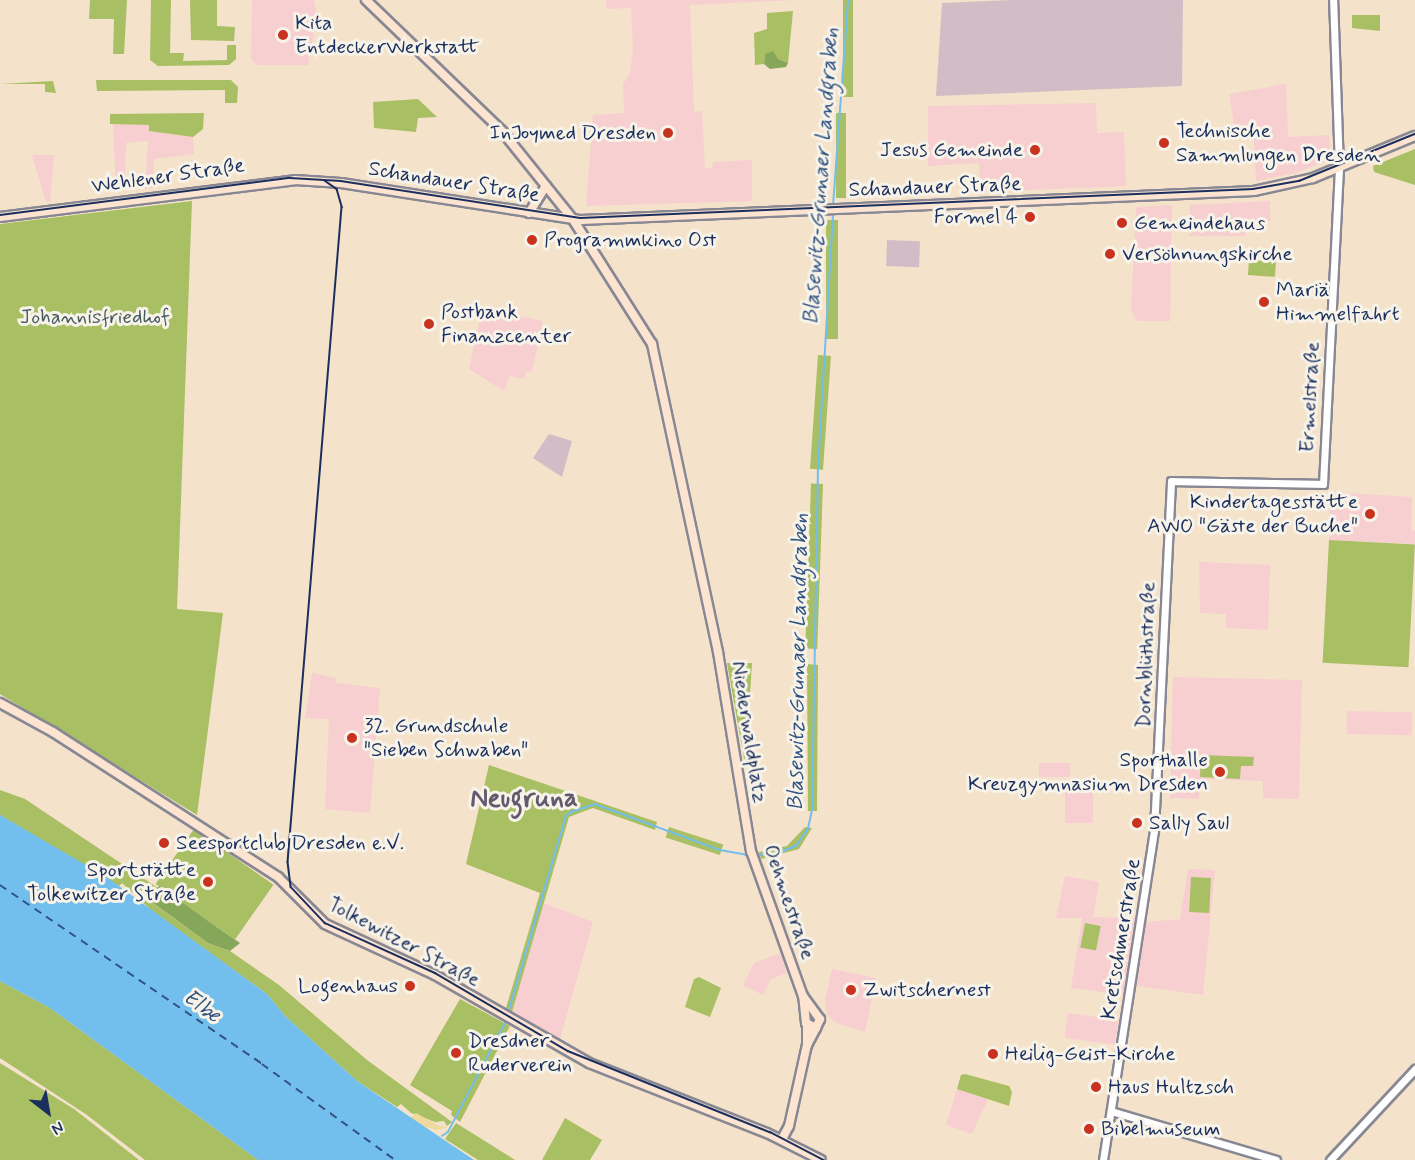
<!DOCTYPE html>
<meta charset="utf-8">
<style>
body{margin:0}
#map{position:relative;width:1415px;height:1160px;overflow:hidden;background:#f5e2ca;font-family:Mynerve,sans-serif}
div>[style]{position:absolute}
.built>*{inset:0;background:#f7cfd1;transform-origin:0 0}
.industrial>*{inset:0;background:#d2bdc6;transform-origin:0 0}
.green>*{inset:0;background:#a9bf64;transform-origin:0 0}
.forest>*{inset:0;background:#86a65a}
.sand>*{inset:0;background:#eeda9e}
.water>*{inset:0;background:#72beec}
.stream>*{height:1.5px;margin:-0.75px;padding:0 0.75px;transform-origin:0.75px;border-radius:0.75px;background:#72beec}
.ferry>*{height:1.5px;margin-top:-0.75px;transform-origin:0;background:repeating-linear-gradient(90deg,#315382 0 8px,transparent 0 14px)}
.roads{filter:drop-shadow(2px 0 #888894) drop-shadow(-2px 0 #888894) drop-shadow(0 2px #888894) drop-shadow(0 -2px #888894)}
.tertiary>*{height:7px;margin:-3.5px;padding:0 3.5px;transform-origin:3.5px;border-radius:3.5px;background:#fff}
.secondary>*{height:8px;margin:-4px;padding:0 4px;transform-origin:4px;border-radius:4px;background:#fde4d0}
.tram>*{height:1.5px;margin:-0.75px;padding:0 0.75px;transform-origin:0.75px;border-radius:0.75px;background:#1b2f5e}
.dots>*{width:16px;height:16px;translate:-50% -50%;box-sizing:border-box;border:3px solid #f7f3e8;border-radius:50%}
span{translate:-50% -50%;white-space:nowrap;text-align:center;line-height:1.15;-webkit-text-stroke:6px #f7f3e8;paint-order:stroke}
.poi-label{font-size:21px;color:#1b2f5e}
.left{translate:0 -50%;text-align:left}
.right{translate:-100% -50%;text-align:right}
.street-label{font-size:21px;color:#1b2f5e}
.park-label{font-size:21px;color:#465a60}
.water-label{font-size:22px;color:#315382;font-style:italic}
.district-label{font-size:27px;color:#64596e;font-weight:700}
.north{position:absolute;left:18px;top:1082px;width:60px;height:60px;-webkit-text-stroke:4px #f7f3e8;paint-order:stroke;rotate:149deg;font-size:16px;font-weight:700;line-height:24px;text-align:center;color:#1b2f5e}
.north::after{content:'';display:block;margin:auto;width:21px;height:27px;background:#1b2f5e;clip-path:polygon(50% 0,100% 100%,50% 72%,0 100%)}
</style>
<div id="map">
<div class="built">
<div style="clip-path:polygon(252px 0,314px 0,317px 14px,308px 65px,257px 65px,251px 59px)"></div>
<div style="clip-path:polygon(606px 0,796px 0,690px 5px,694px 112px,702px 111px,705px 168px,712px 168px,713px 162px,752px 160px,752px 201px,586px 206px,593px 115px,624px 113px,623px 84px,630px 74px,633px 49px,631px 8px,606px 9px)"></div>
<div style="clip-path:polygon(1286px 84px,1288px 137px,1329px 135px,1331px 159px,1296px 173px,1256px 181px,1253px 126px,1234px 125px,1229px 94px)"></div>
<div style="clip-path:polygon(1096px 103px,1097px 133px,1124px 132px,1126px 186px,980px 192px,979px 163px,928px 166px,928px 106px)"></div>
<div style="clip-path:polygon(113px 124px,149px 125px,149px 131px,193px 137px,194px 154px,154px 159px,153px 188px,145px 189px,148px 141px,126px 143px,125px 177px,123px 187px,116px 188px)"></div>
<div style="clip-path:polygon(32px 155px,54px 155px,50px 202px,46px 202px)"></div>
<div style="clip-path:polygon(1270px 201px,1270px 221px,1245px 221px,1245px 236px,1189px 236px,1190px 205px)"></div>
<div style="clip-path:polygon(1172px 205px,1170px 321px,1137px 321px,1131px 310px,1136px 207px)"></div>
<div style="clip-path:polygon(482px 308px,543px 321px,532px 372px,526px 371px,524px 379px,510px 376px,504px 391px,469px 369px)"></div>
<div style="clip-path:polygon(1330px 492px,1412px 497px,1411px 531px,1415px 531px,1415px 544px,1329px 540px)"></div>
<div style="clip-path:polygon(1199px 562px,1270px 565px,1268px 630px,1226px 628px,1226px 614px,1200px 613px)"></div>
<div style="clip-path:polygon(312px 673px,337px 678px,336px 683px,380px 688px,370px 813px,325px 809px,329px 719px,305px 718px)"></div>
<div style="clip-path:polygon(1173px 677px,1302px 680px,1299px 799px,1263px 798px,1263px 781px,1200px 779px,1199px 799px,1170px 798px)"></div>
<div style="left:1347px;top:711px;width:65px;height:23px;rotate:1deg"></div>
<div style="left:1070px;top:763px;width:14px;height:31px;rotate:90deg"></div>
<div style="left:1065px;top:790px;width:28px;height:33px"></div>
<div style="clip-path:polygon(1188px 869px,1215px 870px,1203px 995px,1137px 986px,1146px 922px,1180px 919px)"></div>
<div style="clip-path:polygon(1065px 876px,1099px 882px,1093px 917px,1135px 918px,1124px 995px,1071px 988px,1082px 918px,1056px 918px)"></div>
<div style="clip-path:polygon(544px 903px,593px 922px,560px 1039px,512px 1011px)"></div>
<div style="clip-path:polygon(781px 953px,787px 973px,771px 979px,763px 995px,743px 985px,754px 963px)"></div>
<div style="clip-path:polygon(832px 969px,876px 978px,865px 1032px,836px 1023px,827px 1015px,825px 1001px)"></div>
<div style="left:1068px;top:1013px;width:51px;height:25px;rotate:8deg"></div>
<div style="clip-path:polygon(957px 1089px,988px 1099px,972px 1134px,946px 1125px)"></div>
</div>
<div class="industrial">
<div style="clip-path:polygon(1011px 0,1183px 0,1182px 86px,936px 96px,942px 3px)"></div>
<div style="left:887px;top:240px;width:33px;height:26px;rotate:2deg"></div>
<div style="clip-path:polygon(549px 434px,572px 441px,562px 477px,533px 458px)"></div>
</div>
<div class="green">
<div style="clip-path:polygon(90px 0,127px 0,124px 54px,113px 54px,114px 19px,89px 19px)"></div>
<div style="clip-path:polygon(151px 0,171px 0,170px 53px,184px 53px,183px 61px,227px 60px,227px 45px,236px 45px,236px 59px,229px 65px,158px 66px,150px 60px)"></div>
<div style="clip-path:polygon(190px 0,217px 0,217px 26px,235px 27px,234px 41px,191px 40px)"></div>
<div style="left:843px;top:0;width:10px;height:97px"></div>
<div style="clip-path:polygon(793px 11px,788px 63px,765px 54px,764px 64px,755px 65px,754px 33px,767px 29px,767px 13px)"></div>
<div style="clip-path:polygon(1352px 15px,1380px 15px,1380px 31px,1352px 28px)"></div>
<div style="clip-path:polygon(96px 80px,231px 80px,238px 87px,237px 103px,225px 103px,225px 90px,97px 91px)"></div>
<div style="clip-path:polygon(53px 81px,56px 93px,45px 92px,45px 84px,0 84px)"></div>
<div style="clip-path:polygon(418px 99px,437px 117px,418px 118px,416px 132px,374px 128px,373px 102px)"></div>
<div style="clip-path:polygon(204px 113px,203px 129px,193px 137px,149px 131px,149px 125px,110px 124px,110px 114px)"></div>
<div style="left:836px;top:113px;width:10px;height:85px"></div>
<div style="clip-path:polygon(1415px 149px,1415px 185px,1374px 172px,1373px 166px)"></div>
<div style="clip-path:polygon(192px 201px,177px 609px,223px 613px,197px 815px,0 694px,0 224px)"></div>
<div style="left:826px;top:220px;width:12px;height:119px"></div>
<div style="left:1249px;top:260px;width:27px;height:15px;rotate:4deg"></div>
<div style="left:818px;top:355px;width:13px;height:114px;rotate:4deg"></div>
<div style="left:823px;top:484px;width:165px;height:12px;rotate:92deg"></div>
<div style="left:1329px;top:540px;width:86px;height:123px;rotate:3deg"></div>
<div style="clip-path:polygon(727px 663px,752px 663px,746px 760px,744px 759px)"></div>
<div style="clip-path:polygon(807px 664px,818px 665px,817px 811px,808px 811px)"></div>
<div style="clip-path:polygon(1201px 755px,1254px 757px,1253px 766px,1241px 766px,1240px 779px,1200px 777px)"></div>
<div style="clip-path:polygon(489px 765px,657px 822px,655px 830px,593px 808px,569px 817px,512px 1012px,506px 1008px,540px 893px,466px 864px)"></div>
<div style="clip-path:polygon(0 790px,25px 799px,158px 888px,150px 901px,208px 943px,230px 951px,279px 985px,367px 1060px,452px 1122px,447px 1126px,444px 1121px,435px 1122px,411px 1113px,401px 1104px,397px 1107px,357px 1081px,285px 1016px,267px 994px,151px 910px,122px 883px,119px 886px,0 815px)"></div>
<div style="left:669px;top:827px;width:57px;height:11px;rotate:18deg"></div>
<div style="clip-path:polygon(805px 827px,812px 828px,799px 849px,761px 859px,759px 852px,787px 846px)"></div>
<div style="left:194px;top:829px;width:97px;height:67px;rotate:35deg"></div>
<div style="left:1191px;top:877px;width:20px;height:35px;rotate:3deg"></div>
<div style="left:1085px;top:923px;width:16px;height:25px;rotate:11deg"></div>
<div style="clip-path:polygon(699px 977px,721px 988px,710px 1017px,685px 1007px,694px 979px)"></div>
<div style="clip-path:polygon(0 981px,50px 1008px,258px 1160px,145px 1160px,87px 1115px,0 1058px)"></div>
<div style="clip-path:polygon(460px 999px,510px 1026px,460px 1122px,451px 1115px,452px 1111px,410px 1085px)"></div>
<div style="clip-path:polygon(0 1063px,74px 1109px,139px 1160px,0 1160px)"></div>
<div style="clip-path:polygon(965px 1074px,1009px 1086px,1012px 1092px,1009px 1106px,957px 1089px,961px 1075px)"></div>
<div style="clip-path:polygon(565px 1118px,602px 1140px,590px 1160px,542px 1160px)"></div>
<div style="clip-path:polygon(456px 1123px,515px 1160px,478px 1160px,445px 1139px)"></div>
</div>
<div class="forest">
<div style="clip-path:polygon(773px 51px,778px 59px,788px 63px,786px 67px,770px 69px,764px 64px,765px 54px)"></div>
<div style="clip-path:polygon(159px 886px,224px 932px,240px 943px,230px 951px,208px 943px,149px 900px)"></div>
</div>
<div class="sand">
<div style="clip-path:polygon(416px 1113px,439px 1126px,448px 1127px,436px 1130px,417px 1124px,409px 1119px)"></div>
</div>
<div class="water">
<div style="clip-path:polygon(0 815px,108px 878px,267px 994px,285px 1016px,357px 1081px,474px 1160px,258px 1160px,50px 1008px,0 981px)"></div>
</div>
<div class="stream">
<div style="left:833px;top:206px;width:207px;rotate:-85.8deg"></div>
<div style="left:756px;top:855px;width:21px;rotate:-5deg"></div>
<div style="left:777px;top:853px;width:20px;rotate:-20deg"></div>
<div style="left:796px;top:846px;width:21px;rotate:-55deg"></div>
<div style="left:808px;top:829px;width:19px;rotate:-78deg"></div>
<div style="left:812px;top:810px;width:343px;rotate:-89deg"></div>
<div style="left:818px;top:467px;width:254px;rotate:-86.6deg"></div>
<div style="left:508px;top:1013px;width:205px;rotate:-73.6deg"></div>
<div style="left:566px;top:816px;width:6px;rotate:-39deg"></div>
<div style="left:571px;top:812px;width:25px;rotate:-18deg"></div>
<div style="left:595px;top:804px;width:133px;rotate:20.2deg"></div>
<div style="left:720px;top:850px;width:28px;rotate:10deg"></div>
<div style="left:442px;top:1136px;width:7px;rotate:-34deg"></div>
<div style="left:448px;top:1132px;width:125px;rotate:-62.4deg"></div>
</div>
<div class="ferry">
<div style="left:0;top:885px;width:317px;rotate:34.3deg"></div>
<div style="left:262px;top:1064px;width:164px;rotate:35.8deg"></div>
</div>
<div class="roads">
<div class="tertiary">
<div style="left:1111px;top:1111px;width:172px;rotate:16.5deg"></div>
<div style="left:1103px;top:1160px;width:334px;rotate:-81.2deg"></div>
<div style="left:1154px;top:830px;width:349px;rotate:-87.2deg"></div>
<div style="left:1171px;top:481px;width:152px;rotate:1.1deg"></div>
<div style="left:1323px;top:484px;width:316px;rotate:-87.1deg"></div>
<div style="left:1339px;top:168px;width:168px;rotate:-92deg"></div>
<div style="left:1330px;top:1160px;width:125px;rotate:-47deg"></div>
</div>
<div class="secondary">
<div style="left:366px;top:0;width:189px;rotate:43.9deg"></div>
<div style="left:502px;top:131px;width:115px;rotate:51.3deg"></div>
<div style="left:574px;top:221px;width:146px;rotate:57.6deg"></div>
<div style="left:652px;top:344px;width:315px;rotate:77.9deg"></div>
<div style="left:718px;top:652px;width:202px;rotate:80.6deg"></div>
<div style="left:751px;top:851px;width:154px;rotate:70.3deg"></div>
<div style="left:803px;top:996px;width:29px;rotate:54deg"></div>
<div style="left:820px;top:1019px;width:10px;rotate:114deg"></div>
<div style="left:816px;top:1028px;width:11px;rotate:-153deg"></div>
<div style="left:806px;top:1023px;width:27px;rotate:-96deg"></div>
<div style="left:529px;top:213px;width:32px;rotate:-58deg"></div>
<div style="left:0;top:217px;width:297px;rotate:-7.1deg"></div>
<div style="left:295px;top:180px;width:46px;rotate:3.7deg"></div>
<div style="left:341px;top:183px;width:243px;rotate:8.8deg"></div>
<div style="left:581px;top:220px;width:674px;rotate:-2.47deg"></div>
<div style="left:1254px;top:191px;width:60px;rotate:-12.4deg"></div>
<div style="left:1313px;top:178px;width:110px;rotate:-22.4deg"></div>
<div style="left:0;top:703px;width:60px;rotate:28.7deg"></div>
<div style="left:53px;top:732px;width:268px;rotate:32.8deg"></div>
<div style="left:278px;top:877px;width:66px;rotate:45deg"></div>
<div style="left:325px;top:924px;width:121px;rotate:24.9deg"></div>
<div style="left:435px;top:975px;width:177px;rotate:29.7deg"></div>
<div style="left:589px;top:1063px;width:191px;rotate:21.5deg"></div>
<div style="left:767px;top:1133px;width:60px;rotate:26.6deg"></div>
<div style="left:807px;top:1025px;width:20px;rotate:90deg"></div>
<div style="left:782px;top:1139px;width:15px;rotate:-62deg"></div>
<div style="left:789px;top:1126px;width:83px;rotate:-77.5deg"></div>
<div style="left:807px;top:1045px;width:19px;rotate:-62deg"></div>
</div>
</div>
<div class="tram">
<div style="left:324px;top:180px;width:16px;rotate:35deg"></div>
<div style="left:337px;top:189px;width:19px;rotate:74deg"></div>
<div style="left:342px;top:207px;width:657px;rotate:94.71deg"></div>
<div style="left:288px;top:862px;width:25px;rotate:83deg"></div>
<div style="left:291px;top:887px;width:50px;rotate:46.6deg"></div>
<div style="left:325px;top:923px;width:121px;rotate:24.4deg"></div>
<div style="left:435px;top:973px;width:154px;rotate:30.4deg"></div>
<div style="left:568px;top:1051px;width:218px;rotate:21.9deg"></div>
<div style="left:770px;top:1132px;width:61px;rotate:27.4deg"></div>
<div style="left:0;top:215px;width:292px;rotate:-7.3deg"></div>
<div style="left:290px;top:178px;width:51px;rotate:3.4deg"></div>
<div style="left:341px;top:181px;width:242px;rotate:8.8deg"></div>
<div style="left:580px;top:218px;width:674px;rotate:-2.47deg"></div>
<div style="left:1253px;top:189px;width:47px;rotate:-9.9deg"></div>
<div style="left:1299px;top:181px;width:125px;rotate:-22.1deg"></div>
</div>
<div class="dots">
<div style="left:283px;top:35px;background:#c8321e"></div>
<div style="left:668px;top:133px;background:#c8321e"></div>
<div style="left:1164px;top:143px;background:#c8321e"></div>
<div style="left:1035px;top:150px;background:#c8321e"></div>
<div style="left:1030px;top:217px;background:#c8321e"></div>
<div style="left:1122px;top:223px;background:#c8321e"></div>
<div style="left:532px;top:240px;background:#c8321e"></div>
<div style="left:1110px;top:254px;background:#c8321e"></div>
<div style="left:1264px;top:302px;background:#c8321e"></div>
<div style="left:429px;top:324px;background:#c8321e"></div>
<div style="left:1370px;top:514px;background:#c8321e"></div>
<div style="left:352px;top:738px;background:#c8321e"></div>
<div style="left:1220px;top:772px;background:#c8321e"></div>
<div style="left:1137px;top:823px;background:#c8321e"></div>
<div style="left:164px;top:843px;background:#c8321e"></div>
<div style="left:208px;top:882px;background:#c8321e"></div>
<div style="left:410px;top:986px;background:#c8321e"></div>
<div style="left:851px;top:990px;background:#c8321e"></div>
<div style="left:456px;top:1053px;background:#c8321e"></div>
<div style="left:993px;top:1054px;background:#c8321e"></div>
<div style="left:1096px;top:1087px;background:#c8321e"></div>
<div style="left:1089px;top:1129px;background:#c8321e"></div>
</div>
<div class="poi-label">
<span class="left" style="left:295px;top:35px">Kita<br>EntdeckerWerkstatt</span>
<span class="left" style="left:1176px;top:143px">Technische<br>Sammlungen Dresden</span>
<span class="right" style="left:656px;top:133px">InJoymed Dresden</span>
<span class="right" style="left:1023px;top:150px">Jesus Gemeinde</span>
<span class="right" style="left:1018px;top:217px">Formel 4</span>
<span class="left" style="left:1134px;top:223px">Gemeindehaus</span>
<span class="left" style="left:544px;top:240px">Programmkino Ost</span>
<span class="left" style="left:1122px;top:254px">Versöhnungskirche</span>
<span class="left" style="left:1276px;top:302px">Mariä<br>Himmelfahrt</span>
<span class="left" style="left:441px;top:324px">Postbank<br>Finanzcenter</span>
<span class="right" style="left:1358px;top:514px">Kindertagesstätte<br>AWO "Gäste der Buche"</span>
<span class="left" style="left:364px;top:738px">32. Grundschule<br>"Sieben Schwaben"</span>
<span class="right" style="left:1208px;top:772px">Sporthalle<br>Kreuzgymnasium Dresden</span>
<span class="left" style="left:1149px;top:823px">Sally Saul</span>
<span class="left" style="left:176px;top:843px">Seesportclub Dresden e.V.</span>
<span class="right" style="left:196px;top:882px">Sportstätte<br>Tolkewitzer Straße</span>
<span class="right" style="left:398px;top:986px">Logenhaus</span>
<span class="left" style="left:863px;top:990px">Zwitschernest</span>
<span class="left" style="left:468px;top:1053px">Dresdner<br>Ruderverein</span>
<span class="left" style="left:1005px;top:1054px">Heilig-Geist-Kirche</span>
<span class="left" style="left:1108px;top:1087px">Haus Hultzsch</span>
<span class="left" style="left:1101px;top:1129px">Bibelmuseum</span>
</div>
<div class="street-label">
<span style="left:168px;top:176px;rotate:-8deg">Wehlener Straße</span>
<span style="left:454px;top:182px;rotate:9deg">Schandauer Straße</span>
<span style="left:935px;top:187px;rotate:-2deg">Schandauer Straße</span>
<span style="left:1310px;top:397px;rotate:-87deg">Ermelstraße</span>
<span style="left:1146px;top:655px;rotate:-88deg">Dornblüthstraße</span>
<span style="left:749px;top:732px;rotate:81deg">Niederwaldplatz</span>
<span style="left:789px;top:902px;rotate:71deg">Oehmestraße</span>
<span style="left:1121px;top:939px;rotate:-81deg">Kretschmerstraße</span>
<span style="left:404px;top:942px;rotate:28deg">Tolkewitzer Straße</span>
</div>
<div class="park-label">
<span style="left:95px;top:317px">Johannisfriedhof</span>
</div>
<div class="water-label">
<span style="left:822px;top:176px;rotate:-86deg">Blasewitz‐Grunaer Landgraben</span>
<span style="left:799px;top:662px;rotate:-89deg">Blasewitz‐Grunaer Landgraben</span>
<span style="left:201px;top:1007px;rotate:37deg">Elbe</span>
</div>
<div class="district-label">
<span style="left:524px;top:799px">Neugruna</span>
</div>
<div class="north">N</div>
</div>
